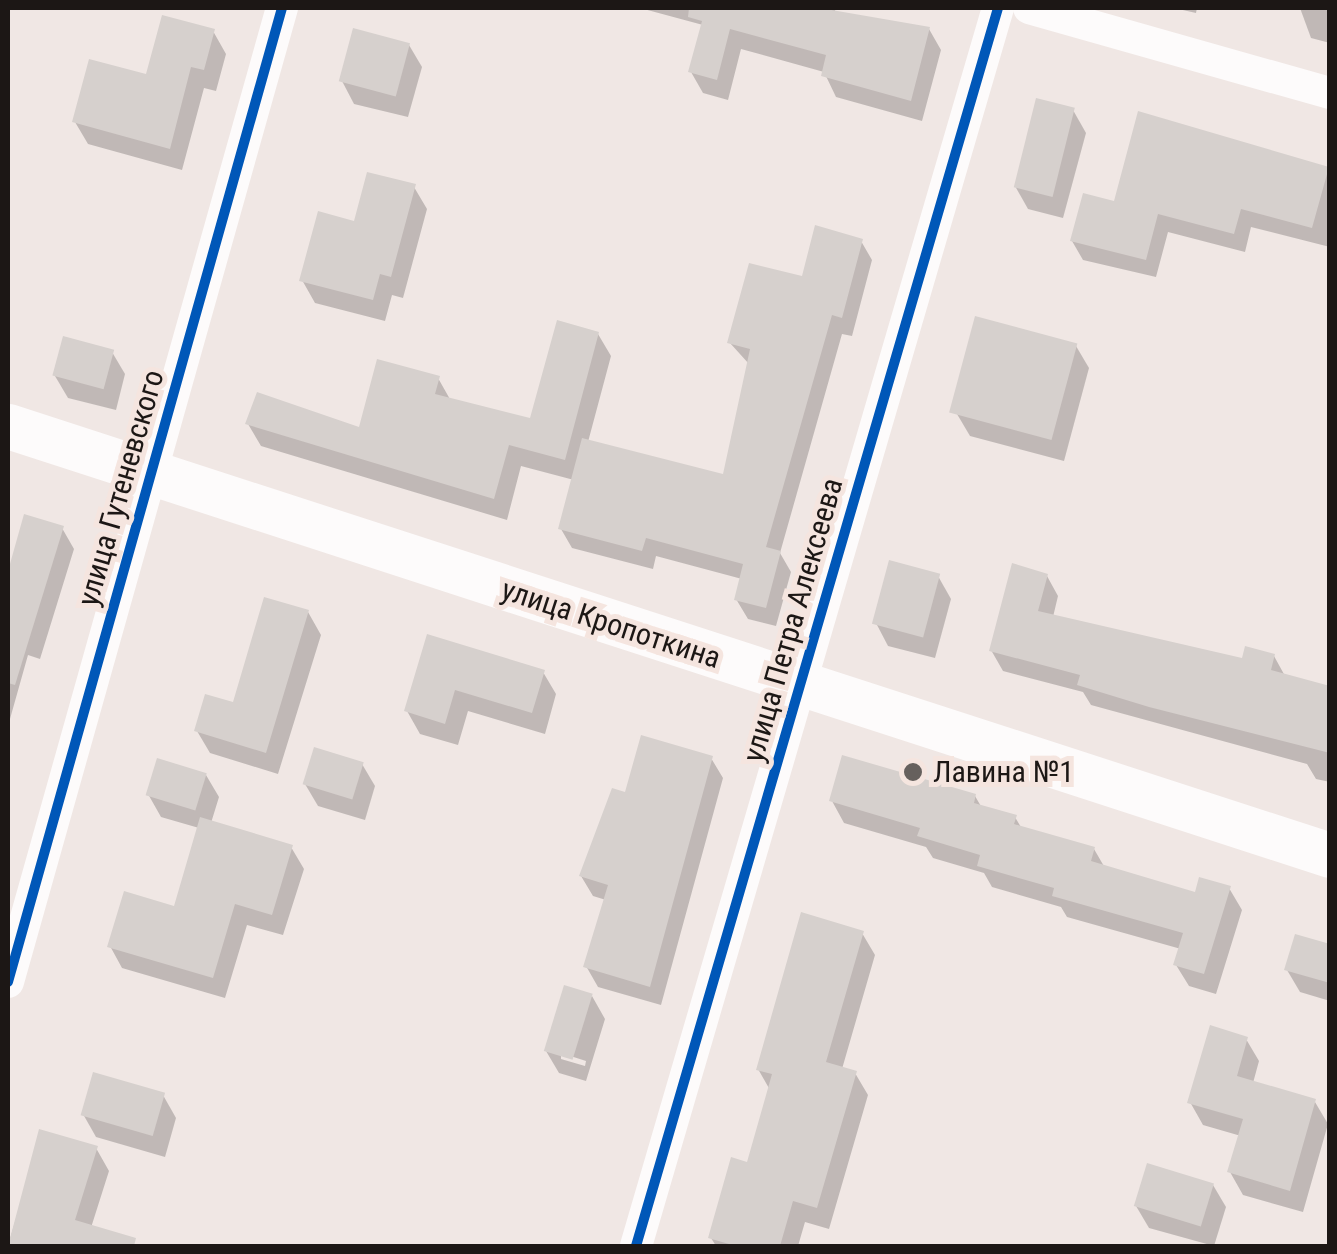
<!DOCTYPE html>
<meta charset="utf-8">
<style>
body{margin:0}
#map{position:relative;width:1337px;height:1254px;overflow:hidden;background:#f0e7e4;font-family:"Roboto Condensed",sans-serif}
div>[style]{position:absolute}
.shadow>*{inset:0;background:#0003}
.building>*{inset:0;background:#d6d0cd;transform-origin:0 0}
.minor>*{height:32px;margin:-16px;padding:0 16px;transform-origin:16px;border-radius:16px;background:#fdfbfb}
.secondary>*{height:45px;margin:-22.5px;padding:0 22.5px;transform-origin:22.5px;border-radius:22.5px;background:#fdfbfb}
.cycleway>*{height:10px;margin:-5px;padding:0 5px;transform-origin:5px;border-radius:5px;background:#0057b8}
.dots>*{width:28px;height:28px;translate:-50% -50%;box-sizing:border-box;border:5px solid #f5e5df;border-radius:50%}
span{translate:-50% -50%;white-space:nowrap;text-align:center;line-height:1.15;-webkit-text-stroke:10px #f5e5df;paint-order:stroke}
.street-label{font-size:30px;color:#1c1715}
.poi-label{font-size:30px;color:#1c1715}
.left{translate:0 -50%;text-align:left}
.frame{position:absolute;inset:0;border:10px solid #1c1715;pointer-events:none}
</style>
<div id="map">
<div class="shadow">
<div style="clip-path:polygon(640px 8px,833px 8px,837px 13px,929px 29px,941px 50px,922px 121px,836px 97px,824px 72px,741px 49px,728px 100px,703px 93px,691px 72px,703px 25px)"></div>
<div style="clip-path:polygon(1174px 8px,1197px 8px,1196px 13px)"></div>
<div style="clip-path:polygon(1300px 8px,1330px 8px,1330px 43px,1311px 38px)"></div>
<div style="clip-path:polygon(213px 31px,226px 54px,216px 91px,204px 88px,182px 170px,88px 144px,75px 122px)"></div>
<div style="clip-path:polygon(409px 45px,422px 67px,408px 117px,354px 104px,342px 81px)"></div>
<div style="clip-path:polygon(1073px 110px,1086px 133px,1063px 218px,1028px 209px,1015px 186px)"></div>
<div style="clip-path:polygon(1256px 152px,1330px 170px,1330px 247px,1251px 227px,1245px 252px,1168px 232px,1156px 277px,1083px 260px,1072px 241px,1116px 204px)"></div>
<div style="clip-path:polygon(414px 187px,427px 209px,403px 298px,392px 295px,385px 321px,315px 303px,302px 280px,356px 224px)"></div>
<div style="clip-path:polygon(861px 241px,872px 260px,852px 336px,842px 334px,780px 553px,791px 572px,776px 626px,748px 619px,736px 599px,742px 579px,656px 556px,653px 569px,572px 548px,561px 529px,574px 480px,521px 466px,507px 520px,261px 446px,248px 424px,361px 430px,438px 378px,451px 401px,532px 421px,598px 334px,611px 356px,588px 442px,724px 477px,749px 364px,730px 343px)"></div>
<div style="clip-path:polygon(1076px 346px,1089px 368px,1064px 461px,970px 436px,957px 414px)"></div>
<div style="clip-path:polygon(112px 352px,125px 374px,116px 410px,68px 398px,55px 376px)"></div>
<div style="clip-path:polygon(26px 517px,62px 528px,74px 549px,40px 659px,28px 655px,8px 726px,8px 580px)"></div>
<div style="clip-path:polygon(938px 576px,951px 599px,935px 658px,888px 646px,876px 623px)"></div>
<div style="clip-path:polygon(1047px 576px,1058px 596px,1053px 617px,1244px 661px,1274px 656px,1285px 676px,1330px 688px,1330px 782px,1316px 779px,1307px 764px,1091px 705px,1083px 692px,1003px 671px,991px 650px)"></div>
<div style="clip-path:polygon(308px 612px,321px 635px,278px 774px,210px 753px,197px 731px,235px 705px)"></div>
<div style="clip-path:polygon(429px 638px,543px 672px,556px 694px,545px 734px,468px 711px,458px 745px,420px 734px,407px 711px)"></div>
<div style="clip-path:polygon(711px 758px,723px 778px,661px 1005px,598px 987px,586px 966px,606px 900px,593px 896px,581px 876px,627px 795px)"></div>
<div style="clip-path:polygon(362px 764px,375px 786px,365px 820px,318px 806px,305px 784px)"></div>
<div style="clip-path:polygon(206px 775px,219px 797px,211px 823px,291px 847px,304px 869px,283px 935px,247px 925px,225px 998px,122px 968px,110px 946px,175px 909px,199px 828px,161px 817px,148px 794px)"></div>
<div style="clip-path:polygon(975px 796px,982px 808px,1015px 817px,1022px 829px,1094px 849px,1105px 868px,1197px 895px,1229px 888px,1242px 910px,1216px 994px,1189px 986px,1176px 965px,1181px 949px,1067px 917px,1061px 907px,992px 887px,984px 873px,933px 858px,926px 847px,844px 823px,832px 801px)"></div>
<div style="clip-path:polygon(862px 933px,875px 955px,842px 1069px,855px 1073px,868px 1095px,829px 1229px,805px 1222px,798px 1246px,716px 1246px,711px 1238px,748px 1165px,770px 1090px,758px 1069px)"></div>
<div style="clip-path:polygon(1330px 947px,1330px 1001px,1300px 992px,1287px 970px)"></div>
<div style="clip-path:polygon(evenodd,592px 996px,605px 1019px,586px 1081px,559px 1073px,546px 1051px,592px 996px,561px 1053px,586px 1061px,585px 1066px,561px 1059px,561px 1053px)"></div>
<div style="clip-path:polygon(1246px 1039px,1259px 1061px,1253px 1083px,1315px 1102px,1328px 1124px,1303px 1212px,1243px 1195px,1230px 1172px,1241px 1136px,1203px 1125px,1190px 1102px)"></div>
<div style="clip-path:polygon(163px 1095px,176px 1118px,165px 1157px,96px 1137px,83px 1114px)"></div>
<div style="clip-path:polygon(41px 1132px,96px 1148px,109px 1171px,89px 1234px,96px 1246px,8px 1246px)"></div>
<div style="clip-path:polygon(1213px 1185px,1226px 1207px,1214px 1246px,1149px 1228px,1136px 1206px)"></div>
</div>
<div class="building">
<div style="clip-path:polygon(689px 8px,820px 8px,930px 27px,911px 101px,821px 76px,826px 55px,730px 29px,717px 80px,688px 72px,702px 21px,688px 17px)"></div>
<div style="clip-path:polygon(162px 15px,215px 29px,204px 70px,191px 67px,170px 149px,72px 122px,89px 59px,146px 74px)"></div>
<div style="left:353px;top:28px;width:59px;height:55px;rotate:15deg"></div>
<div style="left:1036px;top:98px;width:40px;height:92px;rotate:14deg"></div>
<div style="clip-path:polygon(1138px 111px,1329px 167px,1312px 228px,1241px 209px,1234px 234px,1158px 214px,1146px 260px,1070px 241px,1083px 193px,1114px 201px)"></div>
<div style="clip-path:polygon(367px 172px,416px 184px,391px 277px,380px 274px,373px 300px,299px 281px,318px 211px,354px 221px)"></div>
<div style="clip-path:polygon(815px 225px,863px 239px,842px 318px,832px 315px,766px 547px,781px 551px,766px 608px,734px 600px,743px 564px,646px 538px,642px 551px,558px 529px,582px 438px,723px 474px,750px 349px,727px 343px,749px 263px,802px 276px)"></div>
<div style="left:975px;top:316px;width:106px;height:100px;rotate:15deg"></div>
<div style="clip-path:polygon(557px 320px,599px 332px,565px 460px,509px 445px,494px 499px,245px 424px,257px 392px,359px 427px,377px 359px,440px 376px,435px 394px,530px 418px)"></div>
<div style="left:63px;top:336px;width:53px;height:41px;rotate:15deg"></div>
<div style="clip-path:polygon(24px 514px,64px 526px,15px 685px,8px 683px,8px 571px)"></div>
<div style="left:889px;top:560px;width:53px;height:66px;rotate:15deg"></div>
<div style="clip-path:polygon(1012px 563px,1048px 574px,1038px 611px,1242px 658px,1245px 646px,1275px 654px,1271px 670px,1330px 686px,1330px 753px,1149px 707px,1077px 685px,1080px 675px,989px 651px)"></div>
<div style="clip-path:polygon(264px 597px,309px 610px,266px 753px,194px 731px,205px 694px,233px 702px)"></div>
<div style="clip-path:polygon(427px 634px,545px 670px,532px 713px,455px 690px,445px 724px,404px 711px)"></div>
<div style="clip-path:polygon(641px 735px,713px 756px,650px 987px,583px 967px,608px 885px,579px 876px,612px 788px,625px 792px)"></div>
<div style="left:314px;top:747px;width:52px;height:39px;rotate:17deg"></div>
<div style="clip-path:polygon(842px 755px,976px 794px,974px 803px,1017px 815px,1014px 824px,1095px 847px,1091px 861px,1195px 892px,1199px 877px,1231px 886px,1204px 974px,1173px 965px,1183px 933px,1052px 896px,1054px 888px,977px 866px,980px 855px,917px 836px,920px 828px,829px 801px)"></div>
<div style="left:157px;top:758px;width:52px;height:39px;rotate:17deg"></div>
<div style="clip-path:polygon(200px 817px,293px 845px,272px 915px,235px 904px,213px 978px,107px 947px,124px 891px,174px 906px)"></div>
<div style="clip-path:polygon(801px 912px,864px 931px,826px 1062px,857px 1071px,817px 1208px,793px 1201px,780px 1246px,736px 1246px,708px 1238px,731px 1157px,747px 1162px,772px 1074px,756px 1070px)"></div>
<div style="clip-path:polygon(1295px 934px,1330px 944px,1330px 983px,1284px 970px)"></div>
<div style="left:564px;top:985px;width:30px;height:69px;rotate:17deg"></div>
<div style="clip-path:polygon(1210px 1025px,1248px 1037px,1237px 1076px,1316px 1099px,1290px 1191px,1227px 1172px,1243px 1119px,1187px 1103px)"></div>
<div style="left:93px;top:1072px;width:75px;height:45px;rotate:16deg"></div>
<div style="clip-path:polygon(39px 1129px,98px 1146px,75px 1220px,136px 1238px,134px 1246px,8px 1246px)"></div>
<div style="left:1147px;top:1163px;width:70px;height:45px;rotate:17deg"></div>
</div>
<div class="minor">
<div style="left:1029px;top:8px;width:313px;rotate:15.8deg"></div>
<div style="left:8px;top:982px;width:1012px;rotate:-74.29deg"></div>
<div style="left:636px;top:1246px;width:1290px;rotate:-73.7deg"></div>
</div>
<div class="secondary">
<div style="left:8px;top:426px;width:1390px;rotate:17.98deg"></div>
</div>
<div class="cycleway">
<div style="left:8px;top:982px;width:1012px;rotate:-74.29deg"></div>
<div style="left:636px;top:1246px;width:1290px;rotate:-73.7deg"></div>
</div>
<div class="dots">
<div style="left:913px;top:772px;background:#66605d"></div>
</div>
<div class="street-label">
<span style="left:121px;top:488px;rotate:-74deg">улица Гутеневского</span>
<span style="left:793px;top:620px;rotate:-74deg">улица Петра Алексеева</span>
<span style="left:611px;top:624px;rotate:18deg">улица Кропоткина</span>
</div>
<div class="poi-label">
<span class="left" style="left:933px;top:772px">Лавина №1</span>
</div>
<div class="frame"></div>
</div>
